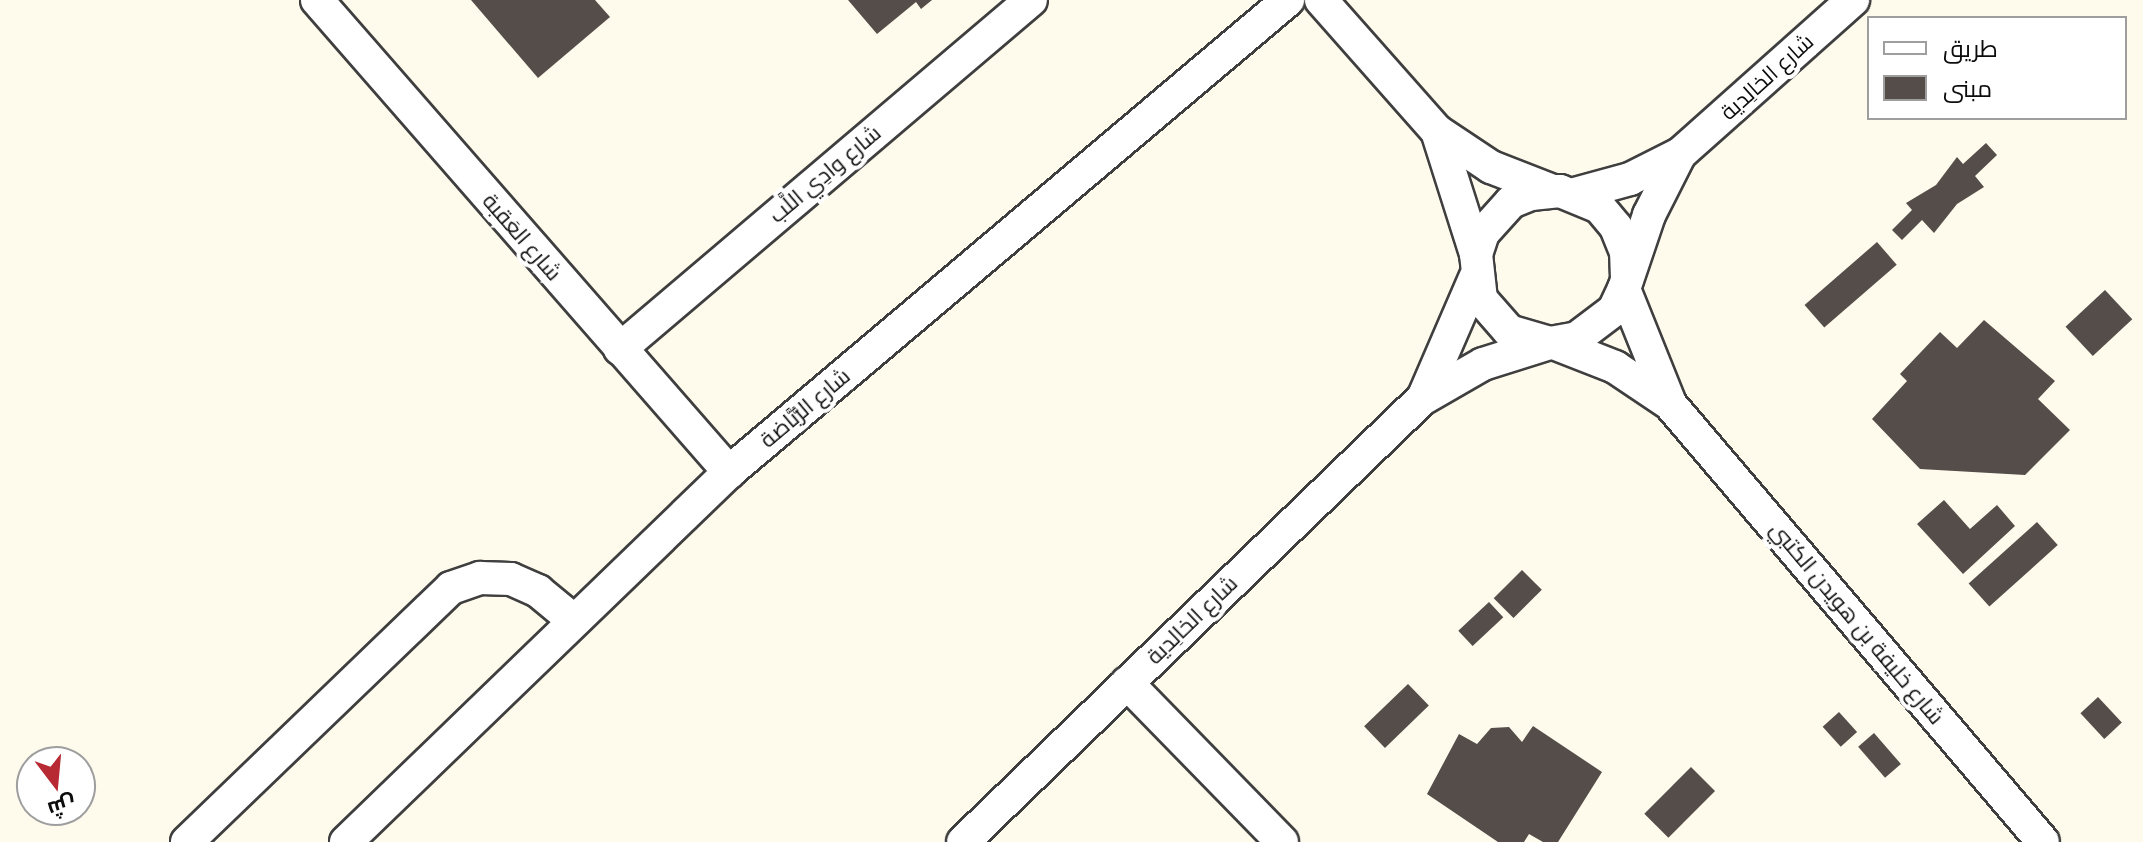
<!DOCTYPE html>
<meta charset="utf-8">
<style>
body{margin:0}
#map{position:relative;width:2143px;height:842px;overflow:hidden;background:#fefaec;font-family:"Source Serif 4",Cairo,serif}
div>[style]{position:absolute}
.building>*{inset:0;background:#544d49;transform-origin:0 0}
.roads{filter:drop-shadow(2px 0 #3f3f3f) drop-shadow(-2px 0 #3f3f3f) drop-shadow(0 2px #3f3f3f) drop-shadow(0 -2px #3f3f3f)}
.street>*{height:32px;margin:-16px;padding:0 16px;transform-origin:16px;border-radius:16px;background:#fff}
span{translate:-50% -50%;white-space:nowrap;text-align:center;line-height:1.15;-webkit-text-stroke:8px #fff;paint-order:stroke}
.street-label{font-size:22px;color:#0c0c0c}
.legend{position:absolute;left:1867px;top:16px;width:260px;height:104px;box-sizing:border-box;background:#fff;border:2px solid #9e9e9e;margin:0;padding:10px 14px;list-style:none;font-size:24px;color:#0c0c0c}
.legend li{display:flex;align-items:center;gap:16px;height:40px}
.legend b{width:40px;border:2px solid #9e9e9e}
.north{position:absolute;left:16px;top:746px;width:80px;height:80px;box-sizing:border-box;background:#fff;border:2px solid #9e9e9e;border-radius:50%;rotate:164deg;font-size:22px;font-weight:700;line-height:32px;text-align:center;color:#0c0c0c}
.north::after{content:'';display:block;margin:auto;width:28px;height:36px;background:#b72933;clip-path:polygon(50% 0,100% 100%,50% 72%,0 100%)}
</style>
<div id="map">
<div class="building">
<div style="clip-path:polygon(471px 0,595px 0,610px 17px,538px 78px)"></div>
<div style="clip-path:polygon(848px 0,932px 0,921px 9px,916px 2px,877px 34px)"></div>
<div style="clip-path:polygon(1986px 143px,1997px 155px,1975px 176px,1984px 187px,1957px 204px,1934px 233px,1922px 220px,1902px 240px,1892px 230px,1912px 210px,1906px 203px,1936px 185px,1957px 157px,1963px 164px)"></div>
<div style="left:1877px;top:242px;width:30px;height:96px;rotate:49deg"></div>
<div style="left:2105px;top:290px;width:40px;height:54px;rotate:47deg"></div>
<div style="clip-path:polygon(1984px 320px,2055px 381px,2038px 399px,2070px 430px,2025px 475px,1920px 469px,1872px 419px,1907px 381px,1900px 374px,1940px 332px,1957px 348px)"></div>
<div style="clip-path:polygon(1944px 500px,1970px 529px,1997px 505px,2015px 526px,1963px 574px,1917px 524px)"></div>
<div style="left:2037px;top:522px;width:31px;height:92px;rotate:48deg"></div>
<div style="left:1522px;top:570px;width:28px;height:40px;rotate:45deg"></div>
<div style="left:1489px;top:602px;width:21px;height:42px;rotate:47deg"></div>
<div style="left:1408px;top:684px;width:30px;height:61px;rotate:46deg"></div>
<div style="left:2098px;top:697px;width:35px;height:24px;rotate:47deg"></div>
<div style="left:1839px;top:712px;width:27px;height:22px;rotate:48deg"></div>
<div style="clip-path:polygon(1533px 726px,1602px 772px,1558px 842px,1543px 842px,1529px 834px,1524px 842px,1498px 842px,1427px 794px,1459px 734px,1477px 744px,1491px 728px,1509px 727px,1522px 742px)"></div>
<div style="left:1874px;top:733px;width:41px;height:21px;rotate:49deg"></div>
<div style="left:1691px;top:767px;width:34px;height:66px;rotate:45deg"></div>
</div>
<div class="roads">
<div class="street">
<div style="left:317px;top:0;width:627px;rotate:48.88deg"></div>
<div style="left:1321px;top:0;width:175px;rotate:48.5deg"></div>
<div style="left:1437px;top:131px;width:65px;rotate:33.7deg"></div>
<div style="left:1491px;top:167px;width:66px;rotate:21.2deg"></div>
<div style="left:1437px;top:131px;width:129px;rotate:72.4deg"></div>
<div style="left:1575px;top:194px;width:57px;rotate:-15.3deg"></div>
<div style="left:1630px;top:179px;width:56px;rotate:-26.6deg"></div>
<div style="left:1680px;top:154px;width:232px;rotate:-41.7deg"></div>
<div style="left:1627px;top:279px;width:27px;rotate:-92deg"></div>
<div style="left:1626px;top:252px;width:27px;rotate:-112deg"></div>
<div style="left:1616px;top:227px;width:26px;rotate:-130deg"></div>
<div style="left:1599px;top:207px;width:42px;rotate:-157.7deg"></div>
<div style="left:1560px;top:191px;width:29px;rotate:174deg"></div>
<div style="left:1531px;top:194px;width:22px;rotate:158deg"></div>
<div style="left:1511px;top:202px;width:42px;rotate:132.1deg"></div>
<div style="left:1483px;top:233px;width:22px;rotate:108deg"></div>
<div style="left:1476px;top:254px;width:45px;rotate:83.7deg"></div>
<div style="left:1481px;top:299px;width:43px;rotate:48.8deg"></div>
<div style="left:1509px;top:331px;width:43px;rotate:16.3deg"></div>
<div style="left:1550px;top:343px;width:27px;rotate:-10deg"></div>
<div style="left:1577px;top:338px;width:46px;rotate:-37.1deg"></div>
<div style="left:1614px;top:310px;width:23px;rotate:-65deg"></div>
<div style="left:1624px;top:289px;width:78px;rotate:-71.3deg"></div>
<div style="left:1649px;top:215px;width:68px;rotate:-63.1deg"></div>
<div style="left:1624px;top:289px;width:121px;rotate:68.1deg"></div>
<div style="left:1554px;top:343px;width:66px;rotate:21.5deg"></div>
<div style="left:1615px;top:367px;width:66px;rotate:33.9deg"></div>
<div style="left:1670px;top:404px;width:575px;rotate:49.58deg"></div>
<div style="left:620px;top:349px;width:539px;rotate:-40.34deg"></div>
<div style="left:1424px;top:396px;width:129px;rotate:-66.6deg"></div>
<div style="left:1127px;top:683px;width:222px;rotate:45.7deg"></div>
<div style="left:187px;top:842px;width:366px;rotate:-43.9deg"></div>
<div style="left:451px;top:588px;width:31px;rotate:-19deg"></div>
<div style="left:480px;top:578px;width:31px;rotate:2deg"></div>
<div style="left:511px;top:579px;width:30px;rotate:24deg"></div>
<div style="left:538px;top:591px;width:45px;rotate:39.6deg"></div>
<div style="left:346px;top:842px;width:533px;rotate:-44.01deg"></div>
<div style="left:729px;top:472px;width:732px;rotate:-40.18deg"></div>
<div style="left:963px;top:842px;width:638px;rotate:-43.98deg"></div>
<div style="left:1422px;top:399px;width:70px;rotate:-29.8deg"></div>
<div style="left:1483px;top:364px;width:70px;rotate:-17.4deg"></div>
</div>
</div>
<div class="street-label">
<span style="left:1767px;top:77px;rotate:-42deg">شارع الخالِدية</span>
<span style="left:825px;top:174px;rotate:-40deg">شارع وادِي اللَّب</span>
<span style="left:522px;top:237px;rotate:49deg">شارع العَقبة</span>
<span style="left:805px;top:408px;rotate:-40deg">شارع الرُّبَّاضة</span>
<span style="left:1192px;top:620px;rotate:-44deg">شارع الخالِدية</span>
<span style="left:1857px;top:623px;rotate:50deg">شارع خليفة بن هويدن الكتبي</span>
</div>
<ul class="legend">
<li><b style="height:10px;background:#fff"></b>طريق</li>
<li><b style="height:22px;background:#544d49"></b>مبنى</li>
</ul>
<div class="north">ش</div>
</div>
